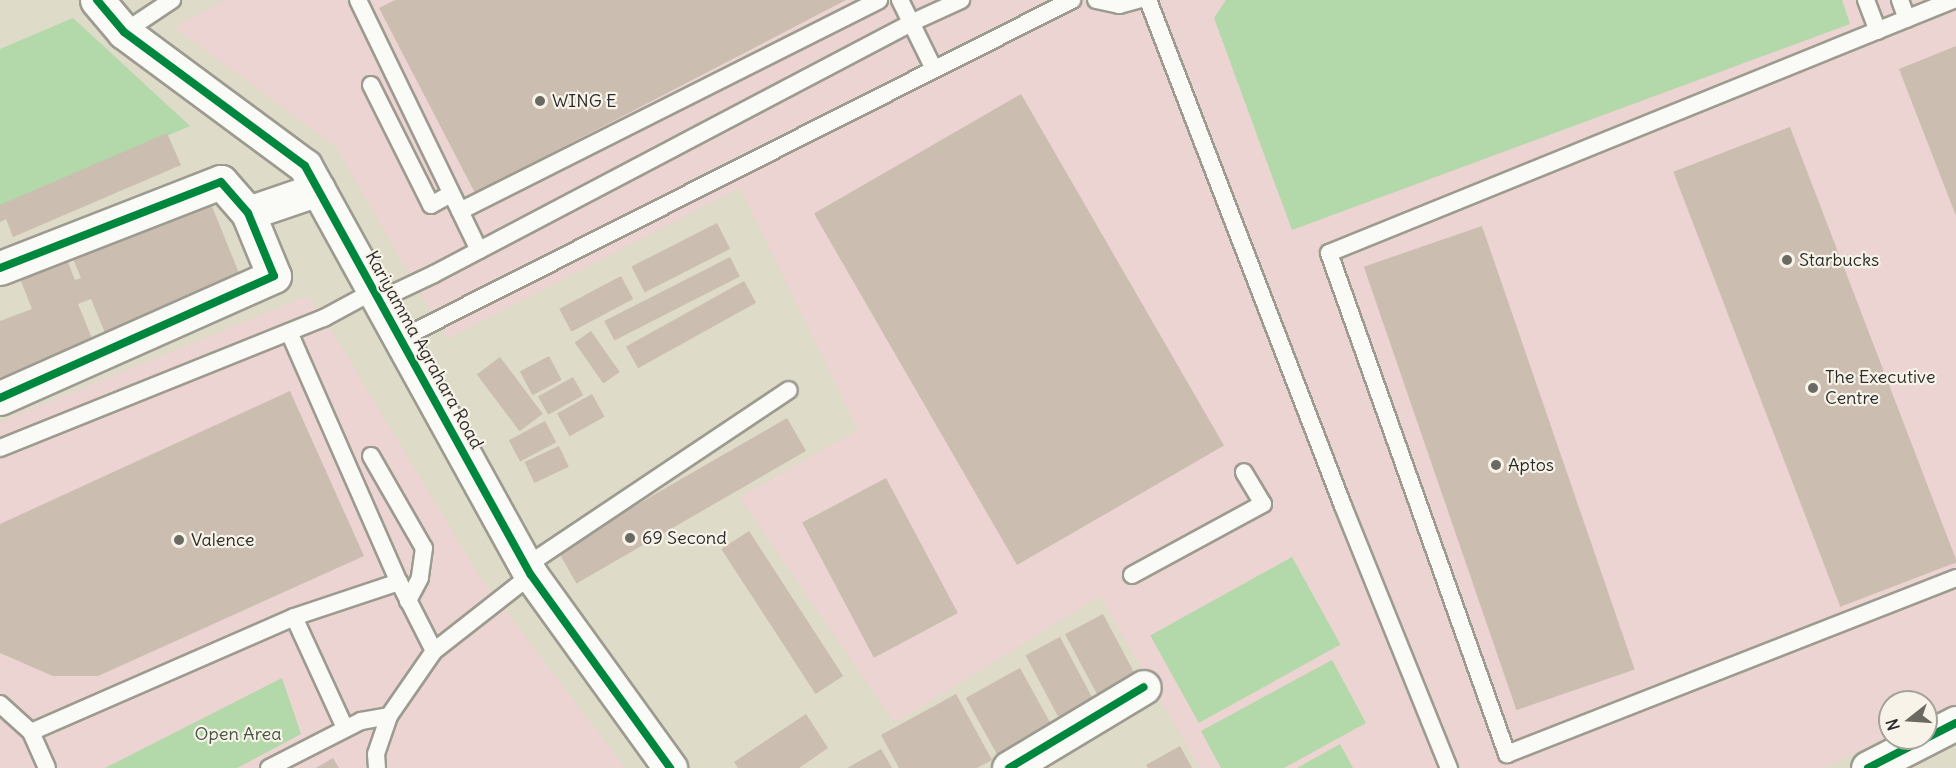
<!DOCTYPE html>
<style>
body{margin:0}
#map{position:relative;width:1956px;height:768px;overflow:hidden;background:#dedbc8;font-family:Delius,sans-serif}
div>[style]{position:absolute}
.built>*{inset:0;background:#ebd4d1}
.green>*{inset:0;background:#b3d8a9;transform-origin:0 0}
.building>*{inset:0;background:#ccbdb1;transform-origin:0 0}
.roads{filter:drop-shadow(2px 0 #9d9b90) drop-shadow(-2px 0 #9d9b90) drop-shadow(0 2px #9d9b90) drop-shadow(0 -2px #9d9b90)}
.service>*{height:16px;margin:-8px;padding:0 8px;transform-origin:8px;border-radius:8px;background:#fafaf7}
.minor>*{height:33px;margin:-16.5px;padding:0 16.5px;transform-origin:16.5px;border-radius:16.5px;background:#fafaf7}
.tertiary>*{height:33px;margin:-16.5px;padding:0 16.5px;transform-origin:16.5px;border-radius:16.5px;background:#fafaf7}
.cycleway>*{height:8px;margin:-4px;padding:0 4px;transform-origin:4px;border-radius:4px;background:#00873e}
.dots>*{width:16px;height:16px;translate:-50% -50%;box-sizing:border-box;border:3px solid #f7f3e8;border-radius:50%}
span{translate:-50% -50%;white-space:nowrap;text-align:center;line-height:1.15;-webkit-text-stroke:4.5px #f7f3e8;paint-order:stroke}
.poi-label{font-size:18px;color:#2b2b2b}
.left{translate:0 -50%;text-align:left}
.street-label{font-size:18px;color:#2b2b2b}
.park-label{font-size:18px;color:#445644}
.north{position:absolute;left:1878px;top:690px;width:60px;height:60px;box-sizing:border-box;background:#f7f3e8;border:2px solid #a5a39c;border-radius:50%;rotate:253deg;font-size:16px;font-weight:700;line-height:24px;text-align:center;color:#2b2b2b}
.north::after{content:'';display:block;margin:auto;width:21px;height:27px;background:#6a6962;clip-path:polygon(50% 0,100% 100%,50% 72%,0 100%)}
</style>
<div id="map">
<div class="built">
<div style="clip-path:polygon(225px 0,1956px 0,1956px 705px,1926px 719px,1926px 702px,1890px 702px,1890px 736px,1824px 768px,1200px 768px,1100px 596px,895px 723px,739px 497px,858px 430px,740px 188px,447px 339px,336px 147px,174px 27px)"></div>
<div style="clip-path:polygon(307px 296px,324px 318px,478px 574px,625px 768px,0 768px,0 422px)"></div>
</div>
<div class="green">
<div style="clip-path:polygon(1226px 0,1842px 0,1850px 24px,1292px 230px,1214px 18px)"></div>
<div style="clip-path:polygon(73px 18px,190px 126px,0 208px,0 49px)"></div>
<div style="left:1292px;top:557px;width:100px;height:162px;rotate:61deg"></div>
<div style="clip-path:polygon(1332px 660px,1366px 723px,1284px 768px,1221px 768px,1201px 731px)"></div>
<div style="clip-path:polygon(282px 678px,301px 734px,237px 768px,105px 768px)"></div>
<div style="clip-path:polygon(1340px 744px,1353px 768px,1297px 768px)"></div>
</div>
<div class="building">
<div style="clip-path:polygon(395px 0,846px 0,475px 193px,379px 8px)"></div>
<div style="clip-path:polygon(1956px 46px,1956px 216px,1899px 69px)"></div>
<div style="left:1021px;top:94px;width:406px;height:239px;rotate:60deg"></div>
<div style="left:1790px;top:127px;width:466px;height:125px;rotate:69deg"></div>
<div style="clip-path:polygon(167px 133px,181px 165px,13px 237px,6px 219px,0 222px,0 205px)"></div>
<div style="clip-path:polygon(209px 199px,241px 278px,105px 333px,91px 299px,78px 304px,95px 346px,0 384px,0 321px,32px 309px,19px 276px,66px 257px,75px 280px,81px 278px,71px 254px)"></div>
<div style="left:717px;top:223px;width:29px;height:96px;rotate:63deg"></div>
<div style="left:1482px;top:226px;width:469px;height:125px;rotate:71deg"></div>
<div style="left:730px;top:257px;width:22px;height:141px;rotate:63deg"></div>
<div style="left:621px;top:276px;width:26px;height:70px;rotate:62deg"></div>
<div style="left:744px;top:281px;width:25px;height:135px;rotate:61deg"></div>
<div style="left:591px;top:331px;width:50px;height:20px;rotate:55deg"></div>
<div style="left:549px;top:356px;width:27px;height:33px;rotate:62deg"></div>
<div style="left:500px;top:357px;width:71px;height:29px;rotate:53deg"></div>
<div style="left:573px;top:377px;width:21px;height:40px;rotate:61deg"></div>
<div style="clip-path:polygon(290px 391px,364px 556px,98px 676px,53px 676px,0 653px,0 524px)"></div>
<div style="left:592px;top:394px;width:26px;height:40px;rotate:61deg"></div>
<div style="left:787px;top:418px;width:38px;height:265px;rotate:60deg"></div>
<div style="left:545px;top:421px;width:24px;height:41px;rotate:62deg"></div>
<div style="left:559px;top:446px;width:23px;height:38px;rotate:65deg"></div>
<div style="left:886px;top:478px;width:153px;height:95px;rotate:62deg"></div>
<div style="left:749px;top:531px;width:173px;height:33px;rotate:57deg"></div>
<div style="left:1103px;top:614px;width:69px;height:43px;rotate:62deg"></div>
<div style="left:1060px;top:637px;width:72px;height:39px;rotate:62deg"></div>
<div style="left:1020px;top:668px;width:66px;height:62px;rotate:61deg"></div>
<div style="clip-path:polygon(956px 694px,992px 760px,977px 768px,899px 768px,881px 735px)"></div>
<div style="clip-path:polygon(806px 714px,828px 748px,799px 768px,738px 768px,734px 762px)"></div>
<div style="clip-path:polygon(1180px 746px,1192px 768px,1148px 768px,1146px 765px)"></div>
<div style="clip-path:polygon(881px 749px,892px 768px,847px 768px)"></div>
<div style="clip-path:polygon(333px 758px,339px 768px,316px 768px)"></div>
</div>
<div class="roads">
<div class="service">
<div style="left:358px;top:0;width:278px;rotate:64.2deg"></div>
<div style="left:900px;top:0;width:77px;rotate:63.8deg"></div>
<div style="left:1096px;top:0;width:24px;rotate:12deg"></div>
<div style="left:1119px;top:5px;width:20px;rotate:-15deg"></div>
<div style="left:1148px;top:0;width:542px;rotate:68.92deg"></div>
<div style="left:1343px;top:506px;width:283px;rotate:68deg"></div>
<div style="left:1866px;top:0;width:33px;rotate:69deg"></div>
<div style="left:1900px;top:0;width:20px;rotate:70deg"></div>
<div style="left:1953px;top:0;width:673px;rotate:157.93deg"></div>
<div style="left:1329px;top:253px;width:532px;rotate:70.44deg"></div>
<div style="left:1507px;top:754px;width:482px;rotate:-21.4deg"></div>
<div style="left:124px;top:32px;width:58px;rotate:-33.7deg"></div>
<div style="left:371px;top:85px;width:134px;rotate:63.4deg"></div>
<div style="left:431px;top:205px;width:23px;rotate:-29deg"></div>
<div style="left:460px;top:211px;width:469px;rotate:-26.7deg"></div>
<div style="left:379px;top:300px;width:61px;rotate:-25.3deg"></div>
<div style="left:434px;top:274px;width:541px;rotate:-27.75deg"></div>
<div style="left:913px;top:22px;width:53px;rotate:-24.6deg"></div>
<div style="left:289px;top:332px;width:273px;rotate:66.3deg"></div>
<div style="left:399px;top:582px;width:77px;rotate:63.1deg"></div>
<div style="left:400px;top:339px;width:753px;rotate:-26.77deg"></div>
<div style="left:0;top:448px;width:349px;rotate:-21.9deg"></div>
<div style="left:324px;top:318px;width:57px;rotate:-28.4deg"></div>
<div style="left:371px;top:456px;width:106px;rotate:60.1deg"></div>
<div style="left:424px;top:548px;width:30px;rotate:98deg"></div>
<div style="left:420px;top:578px;width:26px;rotate:118deg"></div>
<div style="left:526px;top:566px;width:316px;rotate:-33.8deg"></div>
<div style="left:1132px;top:575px;width:149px;rotate:-28.5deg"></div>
<div style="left:1263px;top:504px;width:37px;rotate:-121deg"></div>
<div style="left:294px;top:617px;width:122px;rotate:65.3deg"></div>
<div style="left:0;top:704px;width:42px;rotate:42.1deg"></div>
<div style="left:31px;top:732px;width:39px;rotate:66deg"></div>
<div style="left:31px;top:732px;width:287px;rotate:-23.6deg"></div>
<div style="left:294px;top:617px;width:111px;rotate:-18.4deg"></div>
<div style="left:269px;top:768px;width:103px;rotate:-27.1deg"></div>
<div style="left:361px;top:721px;width:28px;rotate:-10deg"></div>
<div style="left:377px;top:768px;width:14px;rotate:-94deg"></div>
<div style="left:376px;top:754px;width:40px;rotate:-71.1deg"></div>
<div style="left:389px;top:716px;width:79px;rotate:-55.3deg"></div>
<div style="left:434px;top:651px;width:123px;rotate:-38.1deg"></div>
</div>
<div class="minor">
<div style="left:248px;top:213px;width:74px;rotate:-18.9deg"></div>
<div style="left:0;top:268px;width:237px;rotate:-21.3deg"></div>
<div style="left:221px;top:182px;width:41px;rotate:48.9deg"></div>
<div style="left:248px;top:213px;width:68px;rotate:67.6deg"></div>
<div style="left:274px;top:276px;width:300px;rotate:156deg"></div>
<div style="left:1009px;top:768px;width:157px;rotate:-31deg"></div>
</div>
<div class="tertiary">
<div style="left:97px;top:0;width:42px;rotate:49.8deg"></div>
<div style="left:124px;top:32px;width:225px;rotate:36.5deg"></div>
<div style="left:305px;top:166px;width:467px;rotate:61.1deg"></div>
<div style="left:531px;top:575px;width:238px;rotate:54.2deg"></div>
<div style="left:1868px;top:768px;width:99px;rotate:-27.1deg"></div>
</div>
</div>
<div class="cycleway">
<div style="left:97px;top:0;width:42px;rotate:49.8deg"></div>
<div style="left:124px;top:32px;width:225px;rotate:36.5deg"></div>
<div style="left:305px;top:166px;width:467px;rotate:61.1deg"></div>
<div style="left:531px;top:575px;width:238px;rotate:54.2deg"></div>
<div style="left:0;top:268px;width:237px;rotate:-21.3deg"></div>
<div style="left:221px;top:182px;width:41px;rotate:48.9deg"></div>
<div style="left:248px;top:213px;width:68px;rotate:67.6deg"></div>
<div style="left:274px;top:276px;width:300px;rotate:156deg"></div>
<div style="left:1009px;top:768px;width:157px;rotate:-31deg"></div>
<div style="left:1868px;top:768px;width:99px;rotate:-27.1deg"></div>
</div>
<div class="dots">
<div style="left:540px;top:101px;background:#6a6962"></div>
<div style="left:1787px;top:260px;background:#6a6962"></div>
<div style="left:1813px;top:388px;background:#6a6962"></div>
<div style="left:1496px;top:465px;background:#6a6962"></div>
<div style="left:630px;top:538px;background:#6a6962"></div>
<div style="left:179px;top:540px;background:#6a6962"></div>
</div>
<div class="poi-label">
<span class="left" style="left:552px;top:101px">WING E</span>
<span class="left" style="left:1799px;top:260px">Starbucks</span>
<span class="left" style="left:1825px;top:388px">The Executive<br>Centre</span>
<span class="left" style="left:1508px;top:465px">Aptos</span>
<span class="left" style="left:642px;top:538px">69 Second</span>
<span class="left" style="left:191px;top:540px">Valence</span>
</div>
<div class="street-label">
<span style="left:424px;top:350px;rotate:61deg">Kariyamma Agrahara Road</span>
</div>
<div class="park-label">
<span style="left:238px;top:734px">Open Area</span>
</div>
<div class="north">N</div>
</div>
